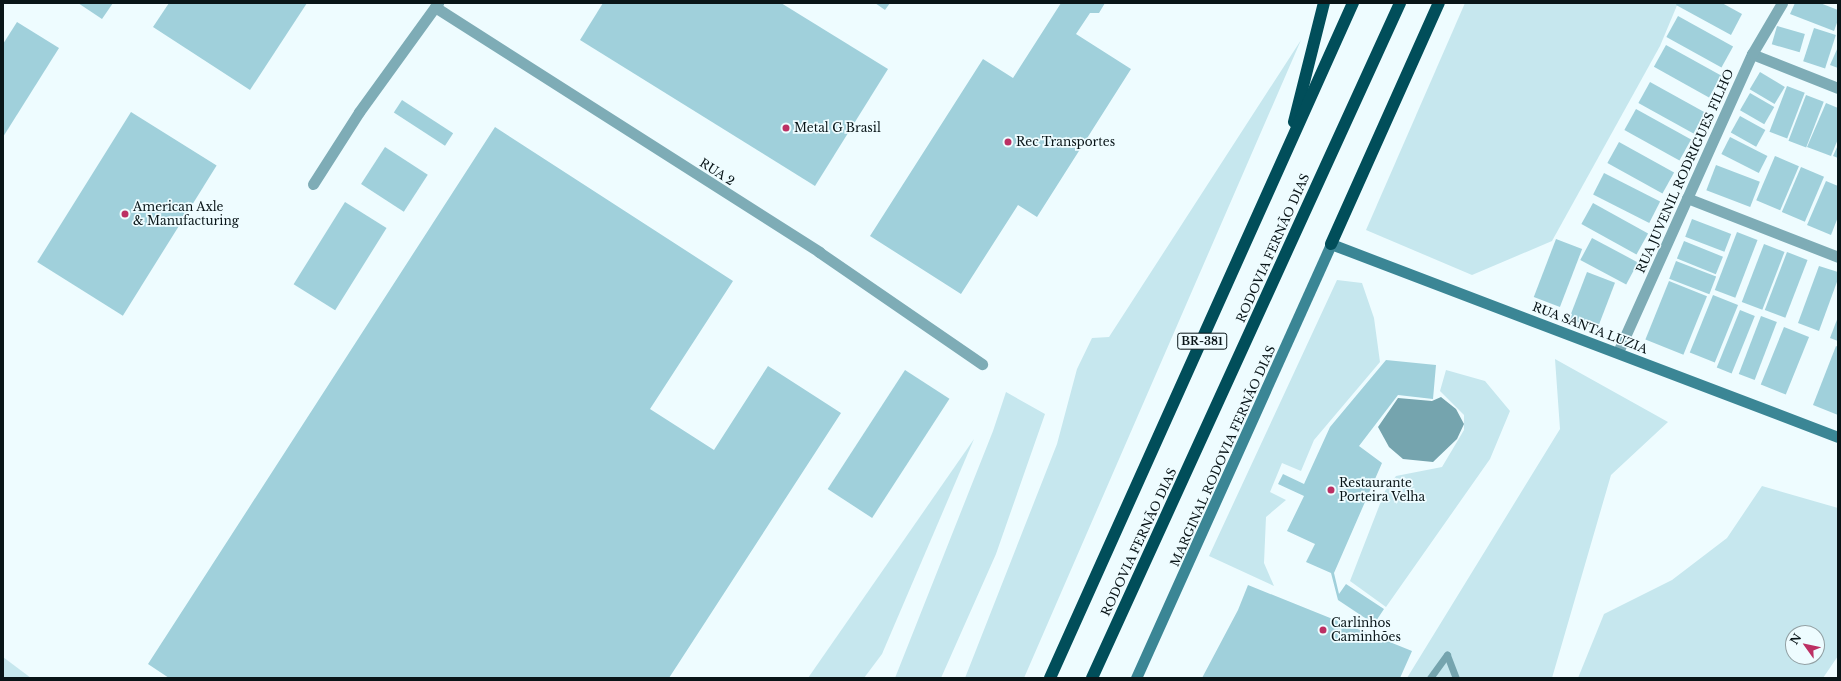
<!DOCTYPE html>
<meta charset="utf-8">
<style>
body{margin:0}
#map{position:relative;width:1841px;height:681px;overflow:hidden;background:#eefcff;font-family:"Libre Baskerville",serif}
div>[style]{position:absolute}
.green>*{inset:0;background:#c6e7ee}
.water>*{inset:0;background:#75a4ae}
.stream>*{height:7px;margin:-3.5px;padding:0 3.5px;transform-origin:3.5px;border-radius:3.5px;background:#75a4ae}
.building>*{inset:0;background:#a0d0db;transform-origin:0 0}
.minor>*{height:11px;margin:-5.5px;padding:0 5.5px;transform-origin:5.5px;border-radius:5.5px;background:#7eacb6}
.secondary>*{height:11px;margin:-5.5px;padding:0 5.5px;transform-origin:5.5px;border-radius:5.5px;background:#3b8695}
.motorway>*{height:12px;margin:-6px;padding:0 6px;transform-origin:6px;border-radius:6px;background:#014e5a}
.dots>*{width:11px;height:11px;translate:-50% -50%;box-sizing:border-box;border:2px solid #eefcff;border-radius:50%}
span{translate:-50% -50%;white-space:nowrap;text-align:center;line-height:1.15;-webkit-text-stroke:3.5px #eefcff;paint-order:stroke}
.shield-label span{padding:1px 3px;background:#eefcff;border:1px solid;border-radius:3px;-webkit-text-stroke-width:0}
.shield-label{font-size:11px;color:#091518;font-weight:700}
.poi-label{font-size:12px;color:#091518}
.left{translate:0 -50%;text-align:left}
.street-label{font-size:12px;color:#091518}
.frame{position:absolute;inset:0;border:4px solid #091518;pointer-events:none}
.north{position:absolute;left:1785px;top:625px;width:40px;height:40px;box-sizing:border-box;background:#eefcff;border:1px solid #92a0a3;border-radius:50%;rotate:303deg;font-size:11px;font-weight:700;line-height:16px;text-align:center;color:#091518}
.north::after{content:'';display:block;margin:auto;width:14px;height:18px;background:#bc3064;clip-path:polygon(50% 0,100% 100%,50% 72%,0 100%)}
</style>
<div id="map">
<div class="green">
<div style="clip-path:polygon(1465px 3px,1678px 3px,1660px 46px,1552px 241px,1472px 275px,1366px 230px)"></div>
<div style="clip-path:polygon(1301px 40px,1024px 678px,965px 678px,1057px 444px,1077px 369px,1092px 338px,1109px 337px)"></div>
<div style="clip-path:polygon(1337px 280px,1362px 283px,1374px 318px,1380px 362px,1314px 440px,1301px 471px,1282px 463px,1270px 492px,1286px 500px,1266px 517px,1264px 563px,1274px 586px,1209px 556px)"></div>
<div style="clip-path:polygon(1555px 359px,1668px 422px,1611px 475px,1552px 678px,1407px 678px,1560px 429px)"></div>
<div style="clip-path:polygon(1446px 370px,1485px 381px,1510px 411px,1490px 459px,1386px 607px,1350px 581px,1385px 491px,1396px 476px,1442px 467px,1464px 430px,1464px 415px,1440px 391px)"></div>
<div style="clip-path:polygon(1006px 392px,1045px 414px,996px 554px,941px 678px,895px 678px,993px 431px)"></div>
<div style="clip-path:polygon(974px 439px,882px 654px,864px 678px,808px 678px)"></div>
<div style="clip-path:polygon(evenodd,1762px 486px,1838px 508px,1838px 656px,1823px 678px,1578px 678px,1604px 614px,1672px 580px,1727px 538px,1762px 486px,1793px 633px,1817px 633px,1817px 657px,1793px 657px,1793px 633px)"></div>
<div style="clip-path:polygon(3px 657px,31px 678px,3px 678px)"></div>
</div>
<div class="water">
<div style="clip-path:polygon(1441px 397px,1456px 409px,1464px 424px,1457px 439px,1433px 462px,1403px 459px,1389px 447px,1378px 427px,1398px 398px,1432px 401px)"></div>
</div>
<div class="stream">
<div style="left:1430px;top:678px;width:29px;rotate:-54deg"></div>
<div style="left:1447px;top:655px;width:25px;rotate:69deg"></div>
</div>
<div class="building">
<div style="clip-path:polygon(78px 3px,113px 3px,102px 19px)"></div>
<div style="clip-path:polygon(169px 3px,307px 3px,250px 90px,153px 27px)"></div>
<div style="clip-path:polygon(603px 3px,781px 3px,888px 69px,815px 186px,580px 40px)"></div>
<div style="clip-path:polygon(875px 3px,890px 3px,885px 10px)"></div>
<div style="clip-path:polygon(1061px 3px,1105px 3px,1099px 13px,1090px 13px,1076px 34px,1131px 69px,1037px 217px,1018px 205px,961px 294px,870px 236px,983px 59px,1013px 78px)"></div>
<div style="clip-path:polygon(1677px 3px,1722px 3px,1742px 14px,1731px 35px,1676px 5px)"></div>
<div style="clip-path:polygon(1795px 3px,1820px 3px,1838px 10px,1838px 20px,1834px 31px,1790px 14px)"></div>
<div style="left:1678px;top:16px;width:63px;height:24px;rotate:29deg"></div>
<div style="clip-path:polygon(17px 22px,59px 48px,3px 137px,3px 44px)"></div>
<div style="left:1777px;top:26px;width:29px;height:19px;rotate:16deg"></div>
<div style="left:1814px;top:28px;width:23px;height:35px;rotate:18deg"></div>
<div style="left:1666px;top:45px;width:63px;height:25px;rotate:29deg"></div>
<div style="clip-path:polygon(1838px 47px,1838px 68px,1830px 65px)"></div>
<div style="left:1760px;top:72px;width:29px;height:20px;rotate:31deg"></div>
<div style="left:1650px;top:82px;width:63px;height:24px;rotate:29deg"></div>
<div style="left:1787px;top:86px;width:19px;height:49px;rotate:21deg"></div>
<div style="left:1750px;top:93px;width:28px;height:20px;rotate:30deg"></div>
<div style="left:1806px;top:95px;width:19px;height:49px;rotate:21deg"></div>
<div style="left:402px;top:100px;width:61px;height:15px;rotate:33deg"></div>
<div style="clip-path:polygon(1826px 103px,1838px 108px,1838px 139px,1831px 156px,1807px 147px)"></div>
<div style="left:1636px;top:109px;width:63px;height:24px;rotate:29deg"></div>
<div style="left:131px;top:112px;width:101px;height:177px;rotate:32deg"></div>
<div style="left:1740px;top:116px;width:29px;height:19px;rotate:29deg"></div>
<div style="clip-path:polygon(495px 127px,733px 281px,650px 409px,714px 450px,768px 366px,841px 413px,669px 678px,169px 678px,148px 664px)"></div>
<div style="left:1730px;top:137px;width:42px;height:19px;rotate:27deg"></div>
<div style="left:1619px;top:142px;width:63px;height:24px;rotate:29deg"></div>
<div style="clip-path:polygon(1838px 145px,1838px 158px,1833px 156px)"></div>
<div style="left:385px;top:147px;width:51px;height:44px;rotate:33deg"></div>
<div style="left:1775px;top:156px;width:26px;height:48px;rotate:23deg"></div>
<div style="left:1716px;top:165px;width:47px;height:27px;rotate:21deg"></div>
<div style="left:1801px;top:167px;width:25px;height:49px;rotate:23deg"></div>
<div style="left:1604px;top:173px;width:63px;height:24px;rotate:27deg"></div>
<div style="clip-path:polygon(1826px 181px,1838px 186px,1838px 217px,1831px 235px,1807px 225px)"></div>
<div style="left:345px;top:202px;width:49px;height:97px;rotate:32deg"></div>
<div style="left:1593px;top:203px;width:63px;height:24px;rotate:29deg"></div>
<div style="left:1692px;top:219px;width:42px;height:19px;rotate:21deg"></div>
<div style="left:1737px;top:232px;width:22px;height:62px;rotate:21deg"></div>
<div style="left:1592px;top:238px;width:52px;height:25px;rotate:28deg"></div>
<div style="left:1556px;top:239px;width:28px;height:62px;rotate:21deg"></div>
<div style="left:1684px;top:241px;width:42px;height:19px;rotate:22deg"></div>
<div style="left:1764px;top:244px;width:22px;height:62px;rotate:21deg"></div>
<div style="left:1787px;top:252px;width:22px;height:62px;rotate:21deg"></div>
<div style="left:1676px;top:261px;width:43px;height:19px;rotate:21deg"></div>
<div style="clip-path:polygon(1819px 266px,1838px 272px,1838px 279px,1819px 331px,1798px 323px)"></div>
<div style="left:1587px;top:272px;width:30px;height:50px;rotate:21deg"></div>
<div style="left:1669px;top:281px;width:41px;height:63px;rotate:22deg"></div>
<div style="left:1713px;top:295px;width:27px;height:62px;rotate:22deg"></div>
<div style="left:1740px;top:310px;width:16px;height:62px;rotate:22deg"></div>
<div style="left:1761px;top:316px;width:17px;height:62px;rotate:21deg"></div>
<div style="clip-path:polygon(1838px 317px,1838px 341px,1830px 338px)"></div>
<div style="left:1784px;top:327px;width:27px;height:62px;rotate:22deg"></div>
<div style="clip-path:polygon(1836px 346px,1838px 347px,1838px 415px,1813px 405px)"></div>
<div style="clip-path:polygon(1386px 360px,1436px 365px,1433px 399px,1398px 395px,1359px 446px,1382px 463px,1334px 573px,1339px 594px,1346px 584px,1384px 609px,1374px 624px,1338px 600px,1331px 573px,1306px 562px,1315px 544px,1287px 531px,1304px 496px,1278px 484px,1283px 474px,1304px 484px,1330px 427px)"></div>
<div style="left:905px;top:370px;width:53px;height:142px;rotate:33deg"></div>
<div style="clip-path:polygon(1248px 585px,1412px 651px,1400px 678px,1202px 678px,1238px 610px)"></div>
</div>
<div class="minor">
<div style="left:435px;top:7px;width:456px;rotate:32.5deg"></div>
<div style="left:819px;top:252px;width:198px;rotate:34.5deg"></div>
<div style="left:1752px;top:54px;width:92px;rotate:21.6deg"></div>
<div style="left:313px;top:184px;width:85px;rotate:-57.4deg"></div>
<div style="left:359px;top:112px;width:135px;rotate:-54.1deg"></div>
<div style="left:1687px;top:198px;width:162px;rotate:21.3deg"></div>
<div style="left:1618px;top:352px;width:327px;rotate:-65.8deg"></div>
<div style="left:1752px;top:54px;width:59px;rotate:-59.5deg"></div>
</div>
<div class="secondary">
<div style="left:1136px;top:678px;width:476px;rotate:-65.8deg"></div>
<div style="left:1331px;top:244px;width:542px;rotate:20.84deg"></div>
</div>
<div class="motorway">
<div style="left:1294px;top:122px;width:123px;rotate:-75.9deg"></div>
<div style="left:1331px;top:244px;width:264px;rotate:-65.9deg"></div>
<div style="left:1050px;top:678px;width:740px;rotate:-65.83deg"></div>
<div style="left:1092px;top:678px;width:742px;rotate:-65.47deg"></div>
</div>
<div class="dots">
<div style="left:786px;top:128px;background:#bc3064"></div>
<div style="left:1008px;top:142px;background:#bc3064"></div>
<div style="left:125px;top:214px;background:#bc3064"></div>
<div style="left:1331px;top:490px;background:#bc3064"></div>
<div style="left:1323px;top:630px;background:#bc3064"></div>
</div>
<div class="shield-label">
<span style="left:1202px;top:341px">BR-381</span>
</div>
<div class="poi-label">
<span class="left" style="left:794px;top:128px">Metal G Brasil</span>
<span class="left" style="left:1016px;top:142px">Rec Transportes</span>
<span class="left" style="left:133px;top:214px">American Axle<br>&amp; Manufacturing</span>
<span class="left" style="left:1339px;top:490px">Restaurante<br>Porteira Velha</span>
<span class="left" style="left:1331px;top:630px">Carlinhos<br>Caminhões</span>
</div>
<div class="street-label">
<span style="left:1685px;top:171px;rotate:-66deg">RUA JUVENIL RODRIGUES FILHO</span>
<span style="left:717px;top:172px;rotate:33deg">RUA 2</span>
<span style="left:1273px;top:248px;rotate:-66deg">RODOVIA FERNÃO DIAS</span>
<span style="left:1590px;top:328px;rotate:21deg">RUA SANTA LUZIA</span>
<span style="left:1223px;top:456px;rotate:-66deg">MARGINAL RODOVIA FERNÃO DIAS</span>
<span style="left:1139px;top:542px;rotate:-65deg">RODOVIA FERNÃO DIAS</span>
</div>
<div class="frame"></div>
<div class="north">N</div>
</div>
